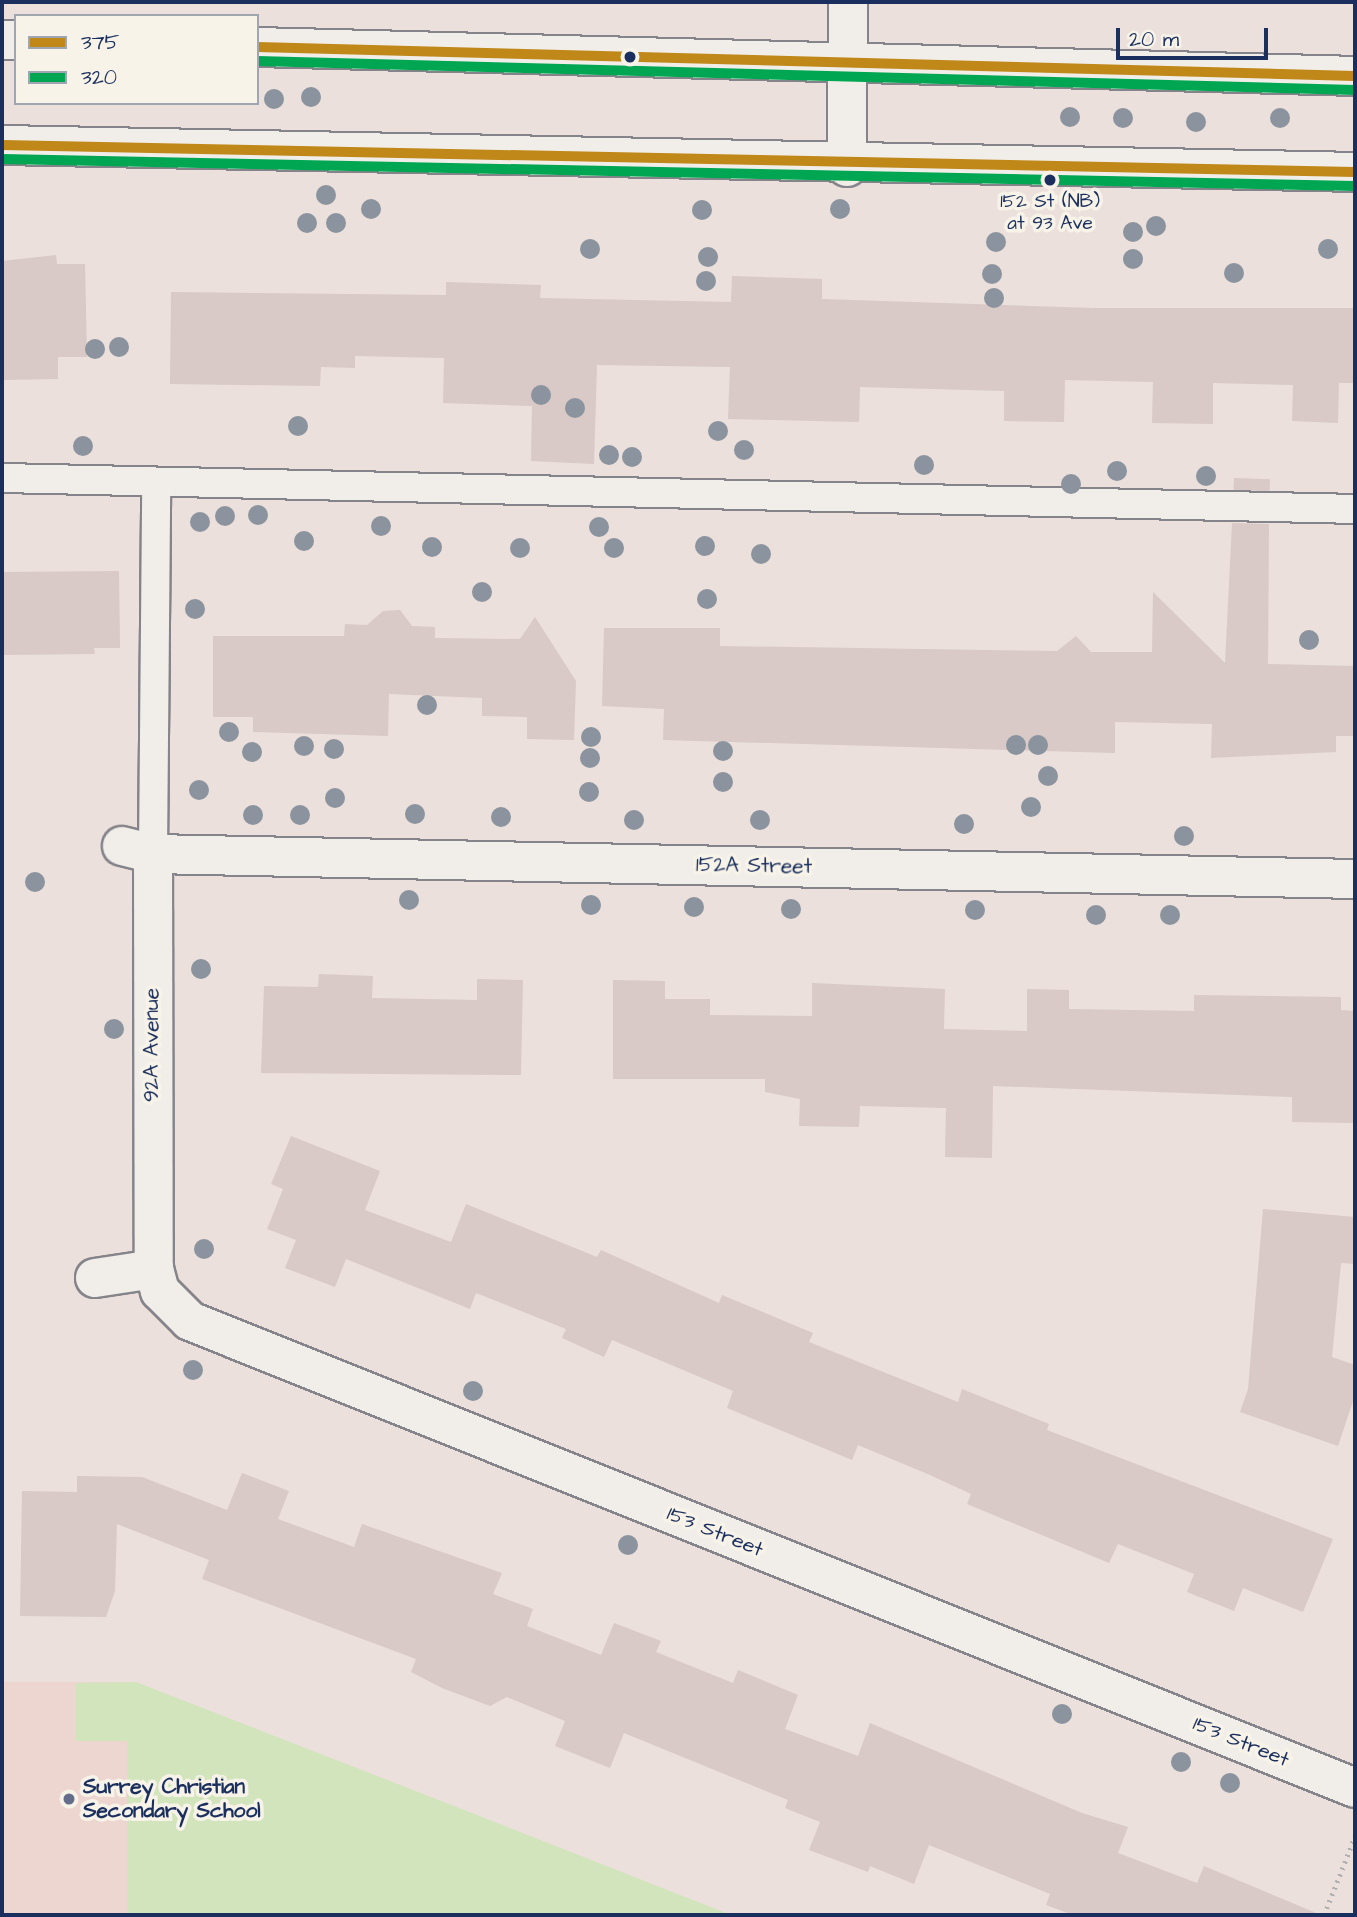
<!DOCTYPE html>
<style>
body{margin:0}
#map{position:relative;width:1357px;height:1917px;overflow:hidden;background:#ebe0db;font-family:"Architects Daughter",sans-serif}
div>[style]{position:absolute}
.built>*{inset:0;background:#edd6cf;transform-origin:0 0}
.green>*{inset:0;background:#d2e4bc}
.building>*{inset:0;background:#d9c9c7;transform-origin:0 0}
.path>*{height:4.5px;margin-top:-2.25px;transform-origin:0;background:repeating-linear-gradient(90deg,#b0b0b2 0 2px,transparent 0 7px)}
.roads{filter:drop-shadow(2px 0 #85848a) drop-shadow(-2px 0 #85848a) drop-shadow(0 2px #85848a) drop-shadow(0 -2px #85848a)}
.service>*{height:28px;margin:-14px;padding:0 14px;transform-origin:14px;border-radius:14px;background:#f1eeea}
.minor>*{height:38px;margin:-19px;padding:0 19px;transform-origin:19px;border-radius:19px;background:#f1eeea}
.secondary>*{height:38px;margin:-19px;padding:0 19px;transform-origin:19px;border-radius:19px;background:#f1eeea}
.bus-1>*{height:10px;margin:-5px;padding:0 5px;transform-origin:5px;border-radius:5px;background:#c08818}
.bus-2>*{height:10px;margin:-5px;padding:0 5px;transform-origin:5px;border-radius:5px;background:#00a651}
.trees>*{width:20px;height:20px;margin:-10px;border-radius:50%;background:#8a939e}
.dots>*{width:19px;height:19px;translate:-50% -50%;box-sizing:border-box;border:4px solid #f7f3e8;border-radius:50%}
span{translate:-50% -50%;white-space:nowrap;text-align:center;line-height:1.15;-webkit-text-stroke:7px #f7f3e8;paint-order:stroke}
.bus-label{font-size:19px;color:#1b2f5e}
.street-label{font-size:21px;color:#1b2f5e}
.poi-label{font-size:21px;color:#1b2f5e;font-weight:700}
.left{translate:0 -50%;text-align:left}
.frame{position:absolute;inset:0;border:4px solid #1b2f5e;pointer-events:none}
.legend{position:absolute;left:14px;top:14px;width:245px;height:91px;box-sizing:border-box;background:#f7f3e8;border:2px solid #9fa5b1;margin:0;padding:9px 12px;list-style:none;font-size:21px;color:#1b2f5e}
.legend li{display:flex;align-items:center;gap:14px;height:35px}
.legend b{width:35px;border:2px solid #9fa5b1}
.scale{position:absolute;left:1116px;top:28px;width:152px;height:32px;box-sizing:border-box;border:4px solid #1b2f5e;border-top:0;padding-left:9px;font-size:21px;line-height:24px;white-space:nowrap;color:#1b2f5e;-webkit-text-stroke:5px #f7f3e8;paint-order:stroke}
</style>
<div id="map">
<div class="built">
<div style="left:136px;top:1682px;width:233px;height:134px;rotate:90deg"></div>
</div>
<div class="green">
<div style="clip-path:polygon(136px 1682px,449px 1804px,731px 1915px,127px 1915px,127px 1741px,76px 1741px,76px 1683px)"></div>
</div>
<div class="building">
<div style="clip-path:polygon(56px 255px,57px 264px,85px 264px,87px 357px,58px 357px,58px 379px,2px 380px,2px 261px)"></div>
<div style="clip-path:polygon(732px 276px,822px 279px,822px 299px,1092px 308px,1355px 308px,1355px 383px,1339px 383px,1338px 423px,1292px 421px,1293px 385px,1213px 383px,1213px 424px,1152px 423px,1153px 382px,1065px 380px,1064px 422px,1004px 421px,1004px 391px,860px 387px,859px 422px,728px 419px,730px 367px,597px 365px,594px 464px,531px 461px,532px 406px,443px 403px,444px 358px,355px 356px,355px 368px,321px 367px,320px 386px,170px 384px,171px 292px,446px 295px,446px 282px,541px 285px,540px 298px,731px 302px)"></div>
<div style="left:1234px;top:478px;width:36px;height:12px;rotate:2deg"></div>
<div style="clip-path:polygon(1232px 523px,1269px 524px,1268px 664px,1355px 666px,1355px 736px,1336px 736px,1336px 752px,1211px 758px,1212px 724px,1115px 722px,1115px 753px,663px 740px,664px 709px,602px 706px,604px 628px,720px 628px,720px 646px,1057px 651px,1076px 636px,1091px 652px,1152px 652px,1153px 592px,1225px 663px)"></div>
<div style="clip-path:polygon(119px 571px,120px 648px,94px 648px,95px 654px,2px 655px,2px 572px)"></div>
<div style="clip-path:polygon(400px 610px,412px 626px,435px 627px,435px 638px,520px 639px,535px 617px,576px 681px,574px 740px,527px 739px,527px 717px,482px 716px,482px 698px,389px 694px,388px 736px,253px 732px,253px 717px,213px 717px,213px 636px,344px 636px,345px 624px,367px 625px,383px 611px)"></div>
<div style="clip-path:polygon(319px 974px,373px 976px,372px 998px,477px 1000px,477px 979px,523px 980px,521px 1075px,261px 1073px,264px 986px,318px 987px)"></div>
<div style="clip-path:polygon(613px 980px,665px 981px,665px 999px,710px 999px,710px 1015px,812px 1016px,812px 983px,945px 989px,944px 1029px,1027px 1031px,1027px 989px,1069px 990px,1069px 1009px,1194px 1011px,1194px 995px,1341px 997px,1341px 1010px,1355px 1011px,1355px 1123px,1292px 1122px,1292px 1097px,993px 1086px,992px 1158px,945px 1157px,946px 1108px,860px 1106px,859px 1127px,799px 1126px,800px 1099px,765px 1092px,765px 1079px,613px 1079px)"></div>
<div style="clip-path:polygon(291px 1136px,380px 1171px,365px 1210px,451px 1242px,466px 1204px,597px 1257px,601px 1250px,719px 1303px,722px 1295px,813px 1333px,809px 1342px,958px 1402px,962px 1389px,1049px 1424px,1047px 1430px,1333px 1539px,1303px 1612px,1243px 1588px,1234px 1611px,1187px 1592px,1194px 1574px,1118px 1544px,1109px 1563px,967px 1504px,971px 1494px,930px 1475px,858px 1445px,852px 1460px,727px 1408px,733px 1391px,612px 1340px,604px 1357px,562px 1338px,566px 1329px,476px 1293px,470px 1309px,346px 1259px,335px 1287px,285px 1268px,296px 1240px,267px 1229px,283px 1189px,271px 1184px)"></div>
<div style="clip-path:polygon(1263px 1209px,1355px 1217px,1355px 1264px,1341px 1263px,1332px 1357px,1355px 1365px,1355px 1395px,1338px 1446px,1240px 1412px,1248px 1389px)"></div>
<div style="clip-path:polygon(242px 1473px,289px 1491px,278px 1519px,354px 1547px,362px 1524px,502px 1573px,493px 1594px,533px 1609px,527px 1626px,601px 1655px,614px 1623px,661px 1641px,656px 1652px,733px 1683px,738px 1670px,798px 1695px,785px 1729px,858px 1756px,870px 1723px,1082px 1813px,1128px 1827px,1118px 1853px,1197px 1883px,1204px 1866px,1321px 1915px,1073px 1915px,1046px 1905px,1050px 1894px,929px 1845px,914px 1884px,870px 1866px,868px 1872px,809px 1850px,820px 1822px,785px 1808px,788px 1800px,624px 1733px,610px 1768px,555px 1746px,565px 1721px,507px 1697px,490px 1706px,442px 1688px,411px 1672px,416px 1659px,202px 1579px,209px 1560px,117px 1524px,115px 1591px,106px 1617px,20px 1616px,22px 1491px,77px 1492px,77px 1476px,142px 1477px,227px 1510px)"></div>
</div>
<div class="path">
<div style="left:1324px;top:1915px;width:85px;rotate:-68.6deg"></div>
</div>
<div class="roads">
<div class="service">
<div style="left:2px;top:478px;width:1353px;rotate:1.31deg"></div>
<div style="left:153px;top:854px;width:370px;rotate:-89.5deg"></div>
</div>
<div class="minor">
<div style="left:847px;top:167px;width:165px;rotate:-89.7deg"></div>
<div style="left:122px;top:846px;width:32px;rotate:14deg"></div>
<div style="left:153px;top:854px;width:415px;rotate:89.9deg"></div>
<div style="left:153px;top:854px;width:1202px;rotate:1.19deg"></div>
<div style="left:95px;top:1278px;width:60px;rotate:-8.7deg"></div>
<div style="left:154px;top:1269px;width:23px;rotate:75deg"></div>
<div style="left:160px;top:1291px;width:42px;rotate:45deg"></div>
<div style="left:190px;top:1321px;width:1255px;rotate:21.84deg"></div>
</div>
<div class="secondary">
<div style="left:2px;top:40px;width:14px"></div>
<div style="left:257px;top:47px;width:1098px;rotate:1.51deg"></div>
<div style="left:2px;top:145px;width:1353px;rotate:1.14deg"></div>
</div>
</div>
<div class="bus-1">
<div style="left:257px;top:47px;width:1098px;rotate:1.51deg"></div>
<div style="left:2px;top:145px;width:1353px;rotate:1.14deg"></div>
</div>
<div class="bus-2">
<div style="left:257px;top:61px;width:1098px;rotate:1.51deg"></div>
<div style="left:2px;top:159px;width:1353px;rotate:1.14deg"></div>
</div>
<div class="trees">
<div style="left:311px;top:97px"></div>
<div style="left:274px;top:99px"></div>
<div style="left:1070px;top:117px"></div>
<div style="left:1123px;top:118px"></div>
<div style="left:1280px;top:118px"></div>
<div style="left:1196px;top:122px"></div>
<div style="left:326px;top:195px"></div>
<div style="left:371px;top:209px"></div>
<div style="left:840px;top:209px"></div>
<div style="left:702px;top:210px"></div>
<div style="left:307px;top:223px"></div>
<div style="left:336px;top:223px"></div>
<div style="left:1156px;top:226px"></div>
<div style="left:1133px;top:232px"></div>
<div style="left:996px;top:242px"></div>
<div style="left:590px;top:249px"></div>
<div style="left:1328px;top:249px"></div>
<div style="left:708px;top:257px"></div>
<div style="left:1133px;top:259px"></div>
<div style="left:1234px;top:273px"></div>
<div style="left:992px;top:274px"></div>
<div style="left:706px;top:281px"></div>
<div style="left:994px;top:298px"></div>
<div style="left:119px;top:347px"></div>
<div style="left:95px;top:349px"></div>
<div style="left:541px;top:395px"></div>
<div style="left:575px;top:408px"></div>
<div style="left:298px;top:426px"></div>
<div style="left:718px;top:431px"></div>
<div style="left:83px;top:446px"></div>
<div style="left:744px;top:450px"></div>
<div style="left:609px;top:455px"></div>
<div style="left:632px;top:457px"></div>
<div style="left:924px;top:465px"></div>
<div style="left:1117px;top:471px"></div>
<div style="left:1206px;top:476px"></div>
<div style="left:1071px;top:484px"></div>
<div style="left:258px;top:515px"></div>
<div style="left:225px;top:516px"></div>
<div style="left:200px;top:522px"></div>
<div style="left:381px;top:526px"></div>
<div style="left:599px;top:527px"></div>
<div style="left:304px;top:541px"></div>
<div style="left:705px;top:546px"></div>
<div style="left:432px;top:547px"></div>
<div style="left:520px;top:548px"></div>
<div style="left:614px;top:548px"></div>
<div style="left:761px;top:554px"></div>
<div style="left:482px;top:592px"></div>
<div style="left:707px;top:599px"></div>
<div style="left:195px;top:609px"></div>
<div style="left:1309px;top:640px"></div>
<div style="left:427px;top:705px"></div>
<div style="left:229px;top:732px"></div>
<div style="left:591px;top:737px"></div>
<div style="left:1016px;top:745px"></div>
<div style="left:1038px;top:745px"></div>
<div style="left:304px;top:746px"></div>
<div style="left:334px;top:749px"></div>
<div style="left:723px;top:751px"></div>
<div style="left:252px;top:752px"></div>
<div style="left:590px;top:758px"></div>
<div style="left:1048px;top:776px"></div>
<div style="left:723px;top:782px"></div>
<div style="left:199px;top:790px"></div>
<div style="left:589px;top:792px"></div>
<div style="left:335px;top:798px"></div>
<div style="left:1031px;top:807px"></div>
<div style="left:415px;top:814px"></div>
<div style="left:253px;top:815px"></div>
<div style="left:300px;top:815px"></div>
<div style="left:501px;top:817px"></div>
<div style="left:634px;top:820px"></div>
<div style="left:760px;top:820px"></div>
<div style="left:964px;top:824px"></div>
<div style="left:1184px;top:836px"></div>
<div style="left:35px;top:882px"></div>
<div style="left:409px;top:900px"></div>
<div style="left:591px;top:905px"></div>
<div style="left:694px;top:907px"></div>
<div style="left:791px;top:909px"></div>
<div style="left:975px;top:910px"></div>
<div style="left:1096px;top:915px"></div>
<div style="left:1170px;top:915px"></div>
<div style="left:201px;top:969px"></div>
<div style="left:114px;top:1029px"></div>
<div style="left:204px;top:1249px"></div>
<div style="left:193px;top:1370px"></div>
<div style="left:473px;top:1391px"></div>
<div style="left:628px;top:1545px"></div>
<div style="left:1062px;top:1714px"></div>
<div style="left:1181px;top:1762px"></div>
<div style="left:1230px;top:1783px"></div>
</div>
<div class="dots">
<div style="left:630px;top:57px;background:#1b2f5e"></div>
<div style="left:1050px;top:180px;background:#1b2f5e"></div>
<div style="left:69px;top:1799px;background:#646d8a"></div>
</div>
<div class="bus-label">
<span style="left:1050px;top:213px">152 St (NB)<br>at 93 Ave</span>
</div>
<div class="street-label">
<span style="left:754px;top:866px;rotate:1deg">152A Street</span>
<span style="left:152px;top:1045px;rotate:-90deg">92A Avenue</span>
<span style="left:715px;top:1532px;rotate:22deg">153 Street</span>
<span style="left:1241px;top:1742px;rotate:22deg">153 Street</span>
</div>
<div class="poi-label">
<span class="left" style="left:83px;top:1799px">Surrey Christian<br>Secondary School</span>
</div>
<div class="frame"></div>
<ul class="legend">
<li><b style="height:9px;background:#c08818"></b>375</li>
<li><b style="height:9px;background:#00a651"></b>320</li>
</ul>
<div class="scale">20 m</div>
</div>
